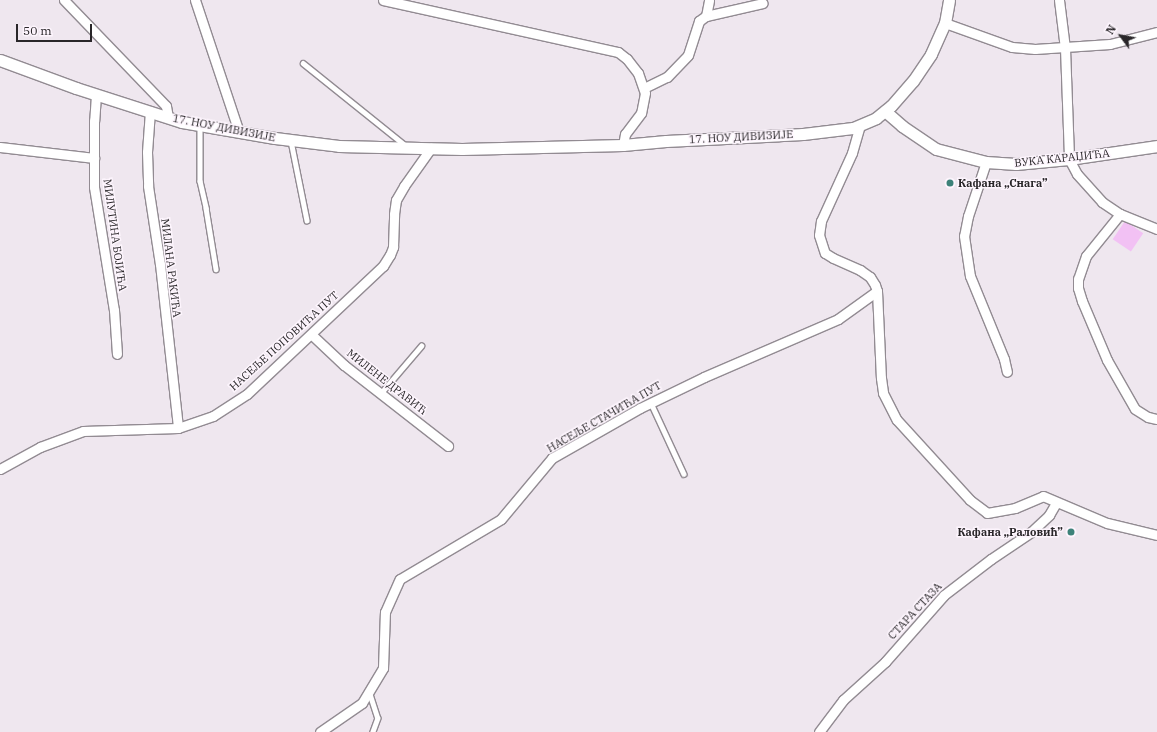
<!DOCTYPE html>
<meta charset="utf-8">
<style>
body{margin:0}
#map{position:relative;width:1157px;height:732px;overflow:hidden;background:#efe7ef;font-family:"IBM Plex Serif",serif}
div>[style]{position:absolute}
.green>*{inset:0;background:#f2c1f4;transform-origin:0 0}
.roads{filter:drop-shadow(1px 0 #928b92) drop-shadow(-1px 0 #928b92) drop-shadow(0 1px #928b92) drop-shadow(0 -1px #928b92)}
.service>*{height:4.5px;margin:-2.25px;padding:0 2.25px;transform-origin:2.25px;border-radius:2.25px;background:#fff}
.minor>*{height:9px;margin:-4.5px;padding:0 4.5px;transform-origin:4.5px;border-radius:4.5px;background:#fff}
.tertiary>*{height:11px;margin:-5.5px;padding:0 5.5px;transform-origin:5.5px;border-radius:5.5px;background:#fff}
.dots>*{width:11px;height:11px;translate:-50% -50%;box-sizing:border-box;border:2px solid #fdf5fd;border-radius:50%}
span{translate:-50% -50%;white-space:nowrap;text-align:center;line-height:1.15;-webkit-text-stroke:3px #fdf5fd;paint-order:stroke}
.street-label{font-size:11px;color:#292629}
.poi-label{font-size:11px;color:#292629;font-weight:700}
.left{translate:0 -50%;text-align:left}
.right{translate:-100% -50%;text-align:right}
.north{position:absolute;left:1101px;top:16px;width:40px;height:40px;-webkit-text-stroke:3px #fdf5fd;paint-order:stroke;rotate:302deg;font-size:11px;font-weight:700;line-height:16px;text-align:center;color:#292629}
.north::after{content:'';display:block;margin:auto;width:14px;height:18px;background:#292629;clip-path:polygon(50% 0,100% 100%,50% 72%,0 100%)}
.scale{position:absolute;left:16px;top:24px;width:76px;height:18px;box-sizing:border-box;border:2px solid #292629;border-top:0;padding-left:5px;font-size:12px;line-height:14px;white-space:nowrap;color:#292629;-webkit-text-stroke:3px #fdf5fd;paint-order:stroke}
</style>
<div id="map">
<div class="green">
<div style="left:1125px;top:221px;width:22px;height:22px;rotate:34deg"></div>
</div>
<div class="roads">
<div class="service">
<div style="left:303px;top:63px;width:131px;rotate:38.8deg"></div>
<div style="left:200px;top:125px;width:56px;rotate:90deg"></div>
<div style="left:200px;top:181px;width:28px;rotate:77deg"></div>
<div style="left:206px;top:208px;width:62px;rotate:80.7deg"></div>
<div style="left:291px;top:141px;width:81px;rotate:78.6deg"></div>
<div style="left:381px;top:393px;width:62px;rotate:-49.6deg"></div>
<div style="left:651px;top:403px;width:78px;rotate:65.1deg"></div>
<div style="left:369px;top:691px;width:28px;rotate:72deg"></div>
<div style="left:378px;top:718px;width:15px;rotate:110deg"></div>
</div>
<div class="minor">
<div style="left:64px;top:0;width:147px;rotate:46.1deg"></div>
<div style="left:166px;top:106px;width:11px;rotate:80deg"></div>
<div style="left:195px;top:0;width:139px;rotate:71.6deg"></div>
<div style="left:383px;top:0;width:241px;rotate:12.5deg"></div>
<div style="left:618px;top:52px;width:11px;rotate:38deg"></div>
<div style="left:627px;top:59px;width:18px;rotate:52deg"></div>
<div style="left:638px;top:73px;width:21px;rotate:71deg"></div>
<div style="left:645px;top:93px;width:20px;rotate:101deg"></div>
<div style="left:641px;top:113px;width:26px;rotate:127deg"></div>
<div style="left:625px;top:134px;width:11px;rotate:100deg"></div>
<div style="left:1059px;top:0;width:48px;rotate:82.9deg"></div>
<div style="left:1065px;top:48px;width:111px;rotate:87.9deg"></div>
<div style="left:1069px;top:159px;width:17px;rotate:62deg"></div>
<div style="left:1077px;top:174px;width:38px;rotate:48deg"></div>
<div style="left:1102px;top:202px;width:22px;rotate:34deg"></div>
<div style="left:1120px;top:214px;width:40px;rotate:22deg"></div>
<div style="left:706px;top:16px;width:58px;rotate:-12.8deg"></div>
<div style="left:945px;top:23px;width:71px;rotate:19.7deg"></div>
<div style="left:1012px;top:47px;width:23px;rotate:5deg"></div>
<div style="left:1035px;top:49px;width:75px;rotate:-3.8deg"></div>
<div style="left:1110px;top:44px;width:49px;rotate:-14.3deg"></div>
<div style="left:644px;top:88px;width:25px;rotate:-26deg"></div>
<div style="left:667px;top:77px;width:30px;rotate:-46deg"></div>
<div style="left:688px;top:55px;width:36px;rotate:-72deg"></div>
<div style="left:699px;top:21px;width:9px;rotate:-36deg"></div>
<div style="left:706px;top:16px;width:16px;rotate:-79deg"></div>
<div style="left:96px;top:95px;width:26px;rotate:94deg"></div>
<div style="left:94px;top:121px;width:66px;rotate:90deg"></div>
<div style="left:94px;top:187px;width:125px;rotate:80.8deg"></div>
<div style="left:114px;top:310px;width:44px;rotate:86.1deg"></div>
<div style="left:150px;top:111px;width:41px;rotate:94.2deg"></div>
<div style="left:147px;top:152px;width:34px;rotate:88deg"></div>
<div style="left:148px;top:186px;width:79px;rotate:81.3deg"></div>
<div style="left:160px;top:264px;width:165px;rotate:83.7deg"></div>
<div style="left:860px;top:125px;width:29px;rotate:106deg"></div>
<div style="left:852px;top:153px;width:75px;rotate:114.5deg"></div>
<div style="left:821px;top:221px;width:14px;rotate:98deg"></div>
<div style="left:819px;top:235px;width:19px;rotate:72deg"></div>
<div style="left:825px;top:253px;width:9px;rotate:32deg"></div>
<div style="left:833px;top:258px;width:30px;rotate:24deg"></div>
<div style="left:860px;top:270px;width:12px;rotate:35deg"></div>
<div style="left:870px;top:277px;width:9px;rotate:58deg"></div>
<div style="left:875px;top:285px;width:6px;rotate:72deg"></div>
<div style="left:877px;top:291px;width:87px;rotate:87.4deg"></div>
<div style="left:881px;top:378px;width:15px;rotate:82deg"></div>
<div style="left:883px;top:393px;width:30px;rotate:63deg"></div>
<div style="left:897px;top:420px;width:108px;rotate:47.6deg"></div>
<div style="left:970px;top:500px;width:21px;rotate:37deg"></div>
<div style="left:987px;top:513px;width:28px;rotate:-10deg"></div>
<div style="left:1015px;top:508px;width:30px;rotate:-23deg"></div>
<div style="left:1043px;top:496px;width:69px;rotate:22.9deg"></div>
<div style="left:1107px;top:523px;width:51px;rotate:13.5deg"></div>
<div style="left:0;top:147px;width:95px;rotate:6.7deg"></div>
<div style="left:986px;top:162px;width:57px;rotate:108.4deg"></div>
<div style="left:968px;top:216px;width:20px;rotate:101deg"></div>
<div style="left:964px;top:236px;width:40px;rotate:81.5deg"></div>
<div style="left:970px;top:276px;width:90px;rotate:67.7deg"></div>
<div style="left:1004px;top:359px;width:13px;rotate:77deg"></div>
<div style="left:1120px;top:214px;width:54px;rotate:129deg"></div>
<div style="left:1086px;top:256px;width:24px;rotate:109deg"></div>
<div style="left:1078px;top:279px;width:9px;rotate:90deg"></div>
<div style="left:1078px;top:288px;width:14px;rotate:73deg"></div>
<div style="left:1082px;top:301px;width:64px;rotate:67deg"></div>
<div style="left:1107px;top:360px;width:56px;rotate:60.3deg"></div>
<div style="left:1135px;top:409px;width:15px;rotate:32deg"></div>
<div style="left:1148px;top:417px;width:9px;rotate:13deg"></div>
<div style="left:312px;top:335px;width:44px;rotate:43.2deg"></div>
<div style="left:344px;top:365px;width:132px;rotate:37.9deg"></div>
<div style="left:0;top:469px;width:46px;rotate:-28.8deg"></div>
<div style="left:40px;top:447px;width:46px;rotate:-20.4deg"></div>
<div style="left:83px;top:431px;width:95px;rotate:-1.8deg"></div>
<div style="left:178px;top:428px;width:37px;rotate:-19deg"></div>
<div style="left:213px;top:416px;width:40px;rotate:-32.9deg"></div>
<div style="left:247px;top:394px;width:187px;rotate:-43.3deg"></div>
<div style="left:383px;top:266px;width:13px;rotate:-58deg"></div>
<div style="left:390px;top:255px;width:9px;rotate:-69deg"></div>
<div style="left:393px;top:247px;width:33px;rotate:-88deg"></div>
<div style="left:394px;top:214px;width:14px;rotate:-82deg"></div>
<div style="left:396px;top:200px;width:16px;rotate:-60deg"></div>
<div style="left:404px;top:186px;width:47px;rotate:-54.6deg"></div>
<div style="left:320px;top:732px;width:51px;rotate:-34.6deg"></div>
<div style="left:362px;top:703px;width:41px;rotate:-59deg"></div>
<div style="left:383px;top:668px;width:56px;rotate:-88deg"></div>
<div style="left:385px;top:612px;width:36px;rotate:-66deg"></div>
<div style="left:400px;top:579px;width:117px;rotate:-30.7deg"></div>
<div style="left:501px;top:519px;width:80px;rotate:-50.1deg"></div>
<div style="left:552px;top:458px;width:101px;rotate:-29.6deg"></div>
<div style="left:640px;top:408px;width:71px;rotate:-25.8deg"></div>
<div style="left:704px;top:377px;width:146px;rotate:-23.4deg"></div>
<div style="left:838px;top:319px;width:48px;rotate:-35.7deg"></div>
<div style="left:819px;top:732px;width:40px;rotate:-53deg"></div>
<div style="left:843px;top:700px;width:57px;rotate:-42.1deg"></div>
<div style="left:885px;top:662px;width:89px;rotate:-48.6deg"></div>
<div style="left:944px;top:595px;width:59px;rotate:-37.5deg"></div>
<div style="left:991px;top:559px;width:48px;rotate:-34deg"></div>
<div style="left:1031px;top:532px;width:25px;rotate:-43deg"></div>
<div style="left:1049px;top:515px;width:14px;rotate:-60deg"></div>
</div>
<div class="tertiary">
<div style="left:0;top:60px;width:81px;rotate:20.2deg"></div>
<div style="left:76px;top:88px;width:111px;rotate:17.8deg"></div>
<div style="left:182px;top:122px;width:94px;rotate:9.8deg"></div>
<div style="left:275px;top:138px;width:64px;rotate:7.1deg"></div>
<div style="left:339px;top:146px;width:123px;rotate:1.4deg"></div>
<div style="left:462px;top:149px;width:161px;rotate:-1.4deg"></div>
<div style="left:623px;top:145px;width:43px;rotate:-5.3deg"></div>
<div style="left:666px;top:141px;width:137px;rotate:-2.9deg"></div>
<div style="left:803px;top:134px;width:50px;rotate:-6.8deg"></div>
<div style="left:853px;top:128px;width:25px;rotate:-23deg"></div>
<div style="left:876px;top:118px;width:19px;rotate:-39deg"></div>
<div style="left:891px;top:106px;width:33px;rotate:-49deg"></div>
<div style="left:913px;top:81px;width:32px;rotate:-56deg"></div>
<div style="left:931px;top:54px;width:34px;rotate:-66deg"></div>
<div style="left:945px;top:23px;width:23px;rotate:-80deg"></div>
<div style="left:885px;top:111px;width:23px;rotate:41deg"></div>
<div style="left:902px;top:126px;width:41px;rotate:34.1deg"></div>
<div style="left:936px;top:149px;width:52px;rotate:14.6deg"></div>
<div style="left:986px;top:162px;width:30px;rotate:4deg"></div>
<div style="left:1016px;top:164px;width:53px;rotate:-5.4deg"></div>
<div style="left:1069px;top:159px;width:89px;rotate:-8.4deg"></div>
</div>
</div>
<div class="dots">
<div style="left:950px;top:183px;background:#3d8279"></div>
<div style="left:1071px;top:532px;background:#3d8279"></div>
</div>
<div class="street-label">
<span style="left:224px;top:128px;rotate:11deg">17. НОУ ДИВИЗИЈЕ</span>
<span style="left:741px;top:137px;rotate:-3deg">17. НОУ ДИВИЗИЈЕ</span>
<span style="left:1062px;top:158px;rotate:-6deg">ВУКА КАРАЏИЋА</span>
<span style="left:115px;top:235px;rotate:82deg">МИЛУТИНА БОЈИЋА</span>
<span style="left:171px;top:268px;rotate:83deg">МИЛАНА РАКИЋА</span>
<span style="left:284px;top:341px;rotate:-42deg">НАСЕЉЕ ПОПОВИЋА ПУТ</span>
<span style="left:387px;top:382px;rotate:38deg">МИЛЕНЕ ДРАВИЋ</span>
<span style="left:604px;top:417px;rotate:-30deg">НАСЕЉЕ СТАЧИЋА ПУТ</span>
<span style="left:915px;top:611px;rotate:-47deg">СТАРА СТАЗА</span>
</div>
<div class="poi-label">
<span class="left" style="left:958px;top:183px">Кафана „Снага”</span>
<span class="right" style="left:1063px;top:532px">Кафана „Раловић”</span>
</div>
<div class="north">N</div>
<div class="scale">50 m</div>
</div>
